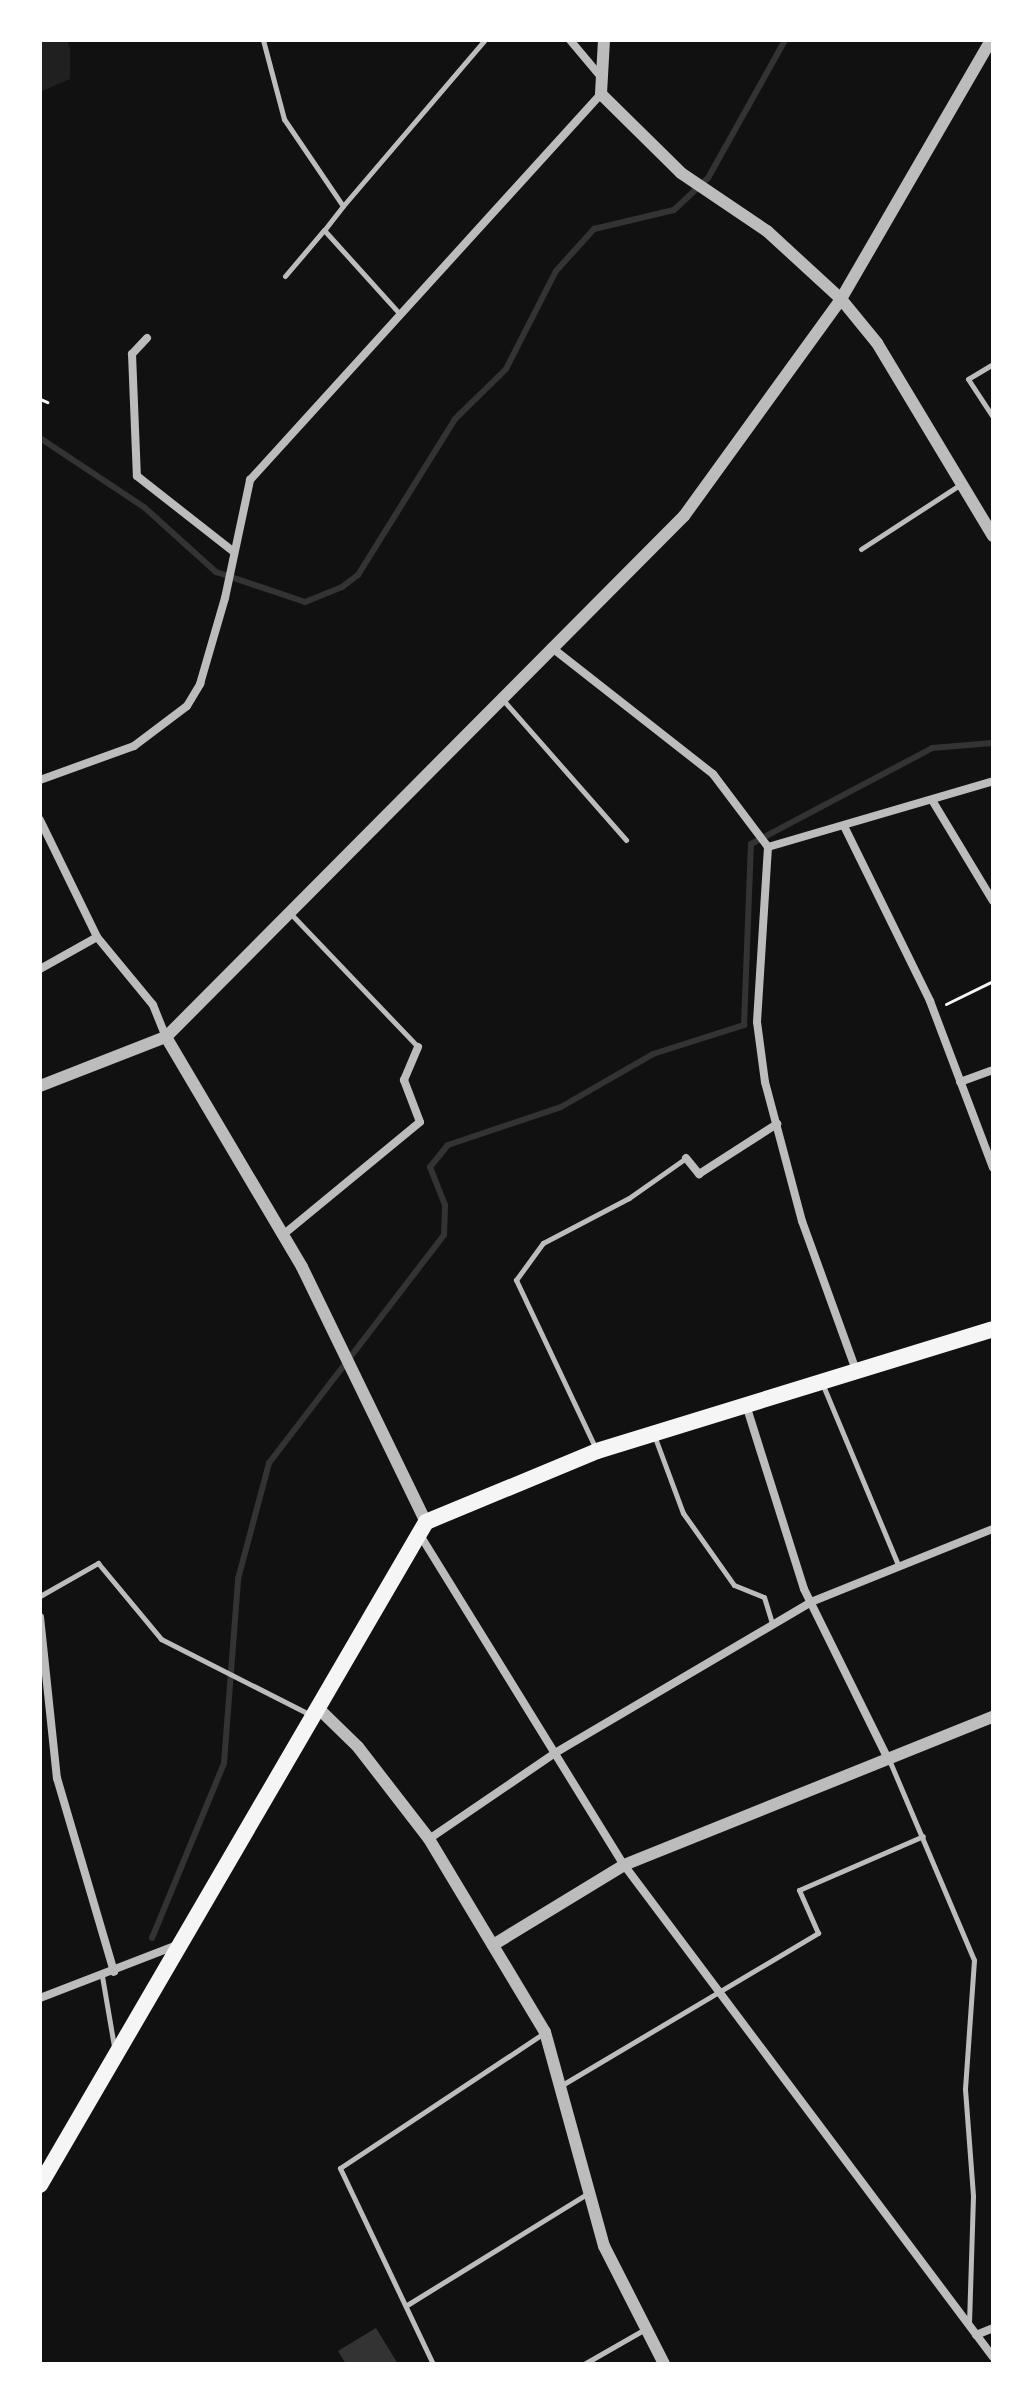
<!DOCTYPE html>
<style>
body{margin:0}
#map{position:relative;width:1033px;height:2404px;overflow:hidden;background:#111;font-family:"Asap Condensed",sans-serif}
div>[style]{position:absolute}
.green>*{inset:0;background:#202020}
.water>*{inset:0;background:#333}
.stream>*{height:6px;margin:-3px;padding:0 3px;transform-origin:3px;border-radius:3px;background:#333}
.path>*{height:3px;margin:-1.5px;padding:0 1.5px;transform-origin:1.5px;border-radius:1.5px;background:#f5f5f5}
.service>*{height:5px;margin:-2.5px;padding:0 2.5px;transform-origin:2.5px;border-radius:2.5px;background:#bcbcbc}
.minor>*{height:8px;margin:-4px;padding:0 4px;transform-origin:4px;border-radius:4px;background:#bcbcbc}
.tertiary>*{height:12px;margin:-6px;padding:0 6px;transform-origin:6px;border-radius:6px;background:#bcbcbc}
.primary>*{height:16px;margin:-8px;padding:0 8px;transform-origin:8px;border-radius:8px;background:#f5f5f5}
span{translate:-50% -50%;white-space:nowrap;text-align:center;line-height:1.15;-webkit-text-stroke:8px #fff;paint-order:stroke}
.frame{position:absolute;inset:0;border:42px solid #fff;pointer-events:none}
</style>
<div id="map">
<div class="green">
<div style="clip-path:polygon(40px 40px,67px 40px,70px 48px,70px 79px,40px 92px)"></div>
</div>
<div class="water">
<div style="clip-path:polygon(376px 2328px,398px 2364px,346px 2364px,338px 2351px)"></div>
</div>
<div class="stream">
<div style="left:40px;top:438px;width:125px;rotate:33.6deg"></div>
<div style="left:144px;top:507px;width:97px;rotate:42.1deg"></div>
<div style="left:216px;top:572px;width:94px;rotate:18.6deg"></div>
<div style="left:305px;top:602px;width:40px;rotate:-22deg"></div>
<div style="left:342px;top:587px;width:20px;rotate:-37deg"></div>
<div style="left:358px;top:575px;width:184px;rotate:-58.1deg"></div>
<div style="left:455px;top:419px;width:71px;rotate:-44.4deg"></div>
<div style="left:506px;top:369px;width:110px;rotate:-63deg"></div>
<div style="left:556px;top:271px;width:57px;rotate:-47.9deg"></div>
<div style="left:594px;top:229px;width:82px;rotate:-13.4deg"></div>
<div style="left:674px;top:210px;width:47px;rotate:-43.3deg"></div>
<div style="left:708px;top:178px;width:158px;rotate:-60.8deg"></div>
<div style="left:152px;top:1938px;width:189px;rotate:-67.6deg"></div>
<div style="left:224px;top:1763px;width:185px;rotate:-85.6deg"></div>
<div style="left:238px;top:1579px;width:120px;rotate:-75deg"></div>
<div style="left:269px;top:1463px;width:287px;rotate:-52.5deg"></div>
<div style="left:444px;top:1235px;width:30px;rotate:-88deg"></div>
<div style="left:445px;top:1205px;width:41px;rotate:-111.5deg"></div>
<div style="left:430px;top:1167px;width:28px;rotate:-51deg"></div>
<div style="left:448px;top:1145px;width:119px;rotate:-18.6deg"></div>
<div style="left:561px;top:1107px;width:106px;rotate:-29.9deg"></div>
<div style="left:653px;top:1054px;width:96px;rotate:-17.7deg"></div>
<div style="left:744px;top:1025px;width:181px;rotate:-87.8deg"></div>
<div style="left:751px;top:844px;width:205px;rotate:-27.9deg"></div>
<div style="left:932px;top:748px;width:61px;rotate:-4.7deg"></div>
</div>
<div class="path">
<div style="left:40px;top:399px;width:8px;rotate:23deg"></div>
<div style="left:946px;top:1004px;width:52px;rotate:-26.1deg"></div>
</div>
<div class="service">
<div style="left:263px;top:40px;width:82px;rotate:75.1deg"></div>
<div style="left:284px;top:119px;width:105px;rotate:55.9deg"></div>
<div style="left:343px;top:206px;width:31px;rotate:128deg"></div>
<div style="left:324px;top:230px;width:112px;rotate:47.9deg"></div>
<div style="left:343px;top:206px;width:218px;rotate:-49.5deg"></div>
<div style="left:285px;top:276px;width:60px;rotate:-49.7deg"></div>
<div style="left:993px;top:364px;width:29px;rotate:149deg"></div>
<div style="left:968px;top:379px;width:45px;rotate:56.7deg"></div>
<div style="left:861px;top:549px;width:119px;rotate:-33deg"></div>
<div style="left:504px;top:701px;width:185px;rotate:48.7deg"></div>
<div style="left:291px;top:914px;width:184px;rotate:46.3deg"></div>
<div style="left:822px;top:1383px;width:197px;rotate:67.3deg"></div>
<div style="left:654px;top:1435px;width:83px;rotate:69.6deg"></div>
<div style="left:683px;top:1513px;width:88px;rotate:54.7deg"></div>
<div style="left:734px;top:1585px;width:32px;rotate:22deg"></div>
<div style="left:764px;top:1597px;width:28px;rotate:73deg"></div>
<div style="left:595px;top:1447px;width:185px;rotate:-115.3deg"></div>
<div style="left:516px;top:1280px;width:46px;rotate:-53.9deg"></div>
<div style="left:543px;top:1243px;width:97px;rotate:-27.6deg"></div>
<div style="left:629px;top:1198px;width:70px;rotate:-35.1deg"></div>
<div style="left:40px;top:1596px;width:67px;rotate:-29.6deg"></div>
<div style="left:98px;top:1563px;width:99px;rotate:50.3deg"></div>
<div style="left:161px;top:1639px;width:168px;rotate:26.9deg"></div>
<div style="left:890px;top:1762px;width:215px;rotate:67deg"></div>
<div style="left:974px;top:1960px;width:129px;rotate:94deg"></div>
<div style="left:965px;top:2089px;width:107px;rotate:85.7deg"></div>
<div style="left:973px;top:2196px;width:129px;rotate:91.8deg"></div>
<div style="left:102px;top:1976px;width:71px;rotate:80.3deg"></div>
<div style="left:562px;top:2085px;width:298px;rotate:-30.7deg"></div>
<div style="left:818px;top:1933px;width:47px;rotate:-113.8deg"></div>
<div style="left:799px;top:1890px;width:135px;rotate:-23.5deg"></div>
<div style="left:407px;top:2305px;width:211px;rotate:-31.7deg"></div>
<div style="left:433px;top:2364px;width:217px;rotate:-115.4deg"></div>
<div style="left:340px;top:2168px;width:245px;rotate:-33.5deg"></div>
<div style="left:584px;top:2364px;width:70px;rotate:-29.8deg"></div>
</div>
<div class="minor">
<div style="left:570px;top:40px;width:48px;rotate:50deg"></div>
<div style="left:147px;top:338px;width:22px;rotate:133deg"></div>
<div style="left:132px;top:354px;width:122px;rotate:87.7deg"></div>
<div style="left:137px;top:476px;width:123px;rotate:38.1deg"></div>
<div style="left:551px;top:647px;width:206px;rotate:38.1deg"></div>
<div style="left:713px;top:774px;width:91px;rotate:53deg"></div>
<div style="left:768px;top:847px;width:175px;rotate:93.6deg"></div>
<div style="left:757px;top:1022px;width:61px;rotate:82.4deg"></div>
<div style="left:765px;top:1082px;width:144px;rotate:75.1deg"></div>
<div style="left:802px;top:1221px;width:158px;rotate:70.1deg"></div>
<div style="left:40px;top:780px;width:100px;rotate:-19.9deg"></div>
<div style="left:134px;top:746px;width:66px;rotate:-37deg"></div>
<div style="left:187px;top:706px;width:26px;rotate:-59deg"></div>
<div style="left:200px;top:684px;width:90px;rotate:-73.8deg"></div>
<div style="left:225px;top:598px;width:121px;rotate:-78deg"></div>
<div style="left:250px;top:480px;width:522px;rotate:-47.72deg"></div>
<div style="left:932px;top:800px;width:118px;rotate:58.9deg"></div>
<div style="left:40px;top:820px;width:130px;rotate:64deg"></div>
<div style="left:97px;top:937px;width:88px;rotate:50.5deg"></div>
<div style="left:153px;top:1005px;width:35px;rotate:68deg"></div>
<div style="left:845px;top:828px;width:193px;rotate:63.8deg"></div>
<div style="left:930px;top:1001px;width:178px;rotate:69.3deg"></div>
<div style="left:768px;top:847px;width:234px;rotate:-16.3deg"></div>
<div style="left:40px;top:969px;width:65px;rotate:-29.3deg"></div>
<div style="left:960px;top:1082px;width:35px;rotate:-20deg"></div>
<div style="left:686px;top:1158px;width:21px;rotate:51deg"></div>
<div style="left:699px;top:1174px;width:93px;rotate:-32.7deg"></div>
<div style="left:284px;top:1234px;width:176px;rotate:-39.5deg"></div>
<div style="left:420px;top:1122px;width:45px;rotate:-110.9deg"></div>
<div style="left:404px;top:1080px;width:36px;rotate:-67deg"></div>
<div style="left:746px;top:1405px;width:193px;rotate:72.5deg"></div>
<div style="left:804px;top:1589px;width:192px;rotate:63.7deg"></div>
<div style="left:420px;top:1535px;width:388px;rotate:58.3deg"></div>
<div style="left:624px;top:1865px;width:615px;rotate:53.13deg"></div>
<div style="left:40px;top:1617px;width:162px;rotate:84deg"></div>
<div style="left:57px;top:1778px;width:202px;rotate:73.6deg"></div>
<div style="left:429px;top:1839px;width:153px;rotate:-34.3deg"></div>
<div style="left:555px;top:1753px;width:297px;rotate:-30.5deg"></div>
<div style="left:811px;top:1602px;width:196px;rotate:-21.9deg"></div>
<div style="left:40px;top:1998px;width:147px;rotate:-21.1deg"></div>
<div style="left:976px;top:2335px;width:18px;rotate:-22deg"></div>
</div>
<div class="tertiary">
<div style="left:604px;top:40px;width:54px;rotate:93.2deg"></div>
<div style="left:601px;top:94px;width:112px;rotate:44.6deg"></div>
<div style="left:681px;top:173px;width:104px;rotate:34deg"></div>
<div style="left:767px;top:231px;width:100px;rotate:42.6deg"></div>
<div style="left:841px;top:299px;width:57px;rotate:50.7deg"></div>
<div style="left:877px;top:343px;width:225px;rotate:59deg"></div>
<div style="left:166px;top:1037px;width:267px;rotate:59.4deg"></div>
<div style="left:302px;top:1267px;width:284px;rotate:64.1deg"></div>
<div style="left:40px;top:1086px;width:135px;rotate:-21.3deg"></div>
<div style="left:166px;top:1037px;width:735px;rotate:-45.17deg"></div>
<div style="left:684px;top:516px;width:268px;rotate:-54.1deg"></div>
<div style="left:841px;top:299px;width:299px;rotate:-59.9deg"></div>
<div style="left:317px;top:1707px;width:57px;rotate:44.3deg"></div>
<div style="left:358px;top:1747px;width:116px;rotate:52.3deg"></div>
<div style="left:429px;top:1839px;width:225px;rotate:59deg"></div>
<div style="left:545px;top:2032px;width:222px;rotate:74.6deg"></div>
<div style="left:604px;top:2246px;width:132px;rotate:63deg"></div>
<div style="left:493px;top:1945px;width:153px;rotate:-31.4deg"></div>
<div style="left:624px;top:1865px;width:398px;rotate:-21.9deg"></div>
</div>
<div class="primary">
<div style="left:40px;top:2185px;width:767px;rotate:-59.79deg"></div>
<div style="left:426px;top:1522px;width:185px;rotate:-22.5deg"></div>
<div style="left:597px;top:1451px;width:414px;rotate:-17.1deg"></div>
</div>
<div class="frame"></div>
</div>
